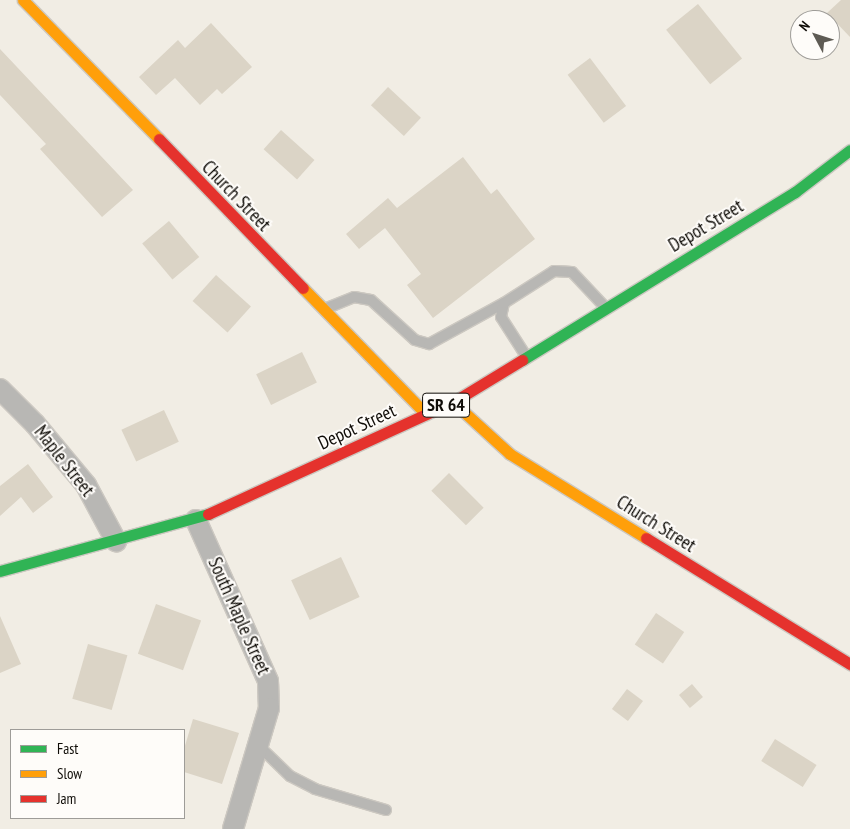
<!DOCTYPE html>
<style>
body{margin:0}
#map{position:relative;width:850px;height:829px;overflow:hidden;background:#f1ede4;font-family:"PT Sans Narrow",sans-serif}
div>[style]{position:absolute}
.building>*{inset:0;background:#dbd4c6;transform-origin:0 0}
.roads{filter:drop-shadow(1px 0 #ccc8c1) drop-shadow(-1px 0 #ccc8c1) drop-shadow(0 1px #ccc8c1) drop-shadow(0 -1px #ccc8c1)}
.lane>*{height:10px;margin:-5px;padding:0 5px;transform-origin:5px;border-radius:5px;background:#b8b7b4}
.street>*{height:20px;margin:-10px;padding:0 10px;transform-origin:10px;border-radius:10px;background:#b8b7b4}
.fast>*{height:11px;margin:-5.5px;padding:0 5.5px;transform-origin:5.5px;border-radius:5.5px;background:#30b455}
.slow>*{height:11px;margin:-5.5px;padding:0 5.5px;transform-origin:5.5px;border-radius:5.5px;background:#ff9f0a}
.jam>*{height:11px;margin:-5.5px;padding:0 5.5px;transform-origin:5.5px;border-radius:5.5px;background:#e5322d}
span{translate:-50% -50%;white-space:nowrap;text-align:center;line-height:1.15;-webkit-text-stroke:4px #fefcf9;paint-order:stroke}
.shield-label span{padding:1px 4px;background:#fefcf9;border:1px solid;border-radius:4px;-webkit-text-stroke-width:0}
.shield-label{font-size:18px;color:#0f0c07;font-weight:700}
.street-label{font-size:19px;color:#0f0c07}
.legend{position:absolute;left:10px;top:729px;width:175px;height:90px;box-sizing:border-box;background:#fefcf9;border:1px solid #9e9c98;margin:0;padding:6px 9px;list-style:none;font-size:15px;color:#0f0c07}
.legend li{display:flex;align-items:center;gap:10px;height:25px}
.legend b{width:25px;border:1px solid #9e9c98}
.north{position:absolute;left:790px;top:10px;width:50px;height:50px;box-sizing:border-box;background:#fefcf9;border:1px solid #9e9c98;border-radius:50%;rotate:310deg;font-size:14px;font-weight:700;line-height:20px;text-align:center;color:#0f0c07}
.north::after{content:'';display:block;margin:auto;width:18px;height:22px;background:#5e5b54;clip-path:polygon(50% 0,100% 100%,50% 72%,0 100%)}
</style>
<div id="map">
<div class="building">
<div style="clip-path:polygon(841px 0,850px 0,850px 37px,827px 13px)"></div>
<div style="left:698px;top:4px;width:70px;height:41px;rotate:51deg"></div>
<div style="clip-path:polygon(211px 23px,252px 67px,222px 94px,217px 89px,200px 105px,175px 78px,156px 95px,139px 77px,178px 40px,185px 48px)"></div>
<div style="clip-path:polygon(0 49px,133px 190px,102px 217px,40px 149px,46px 144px,0 95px)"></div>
<div style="left:590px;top:58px;width:60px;height:28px;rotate:53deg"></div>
<div style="left:388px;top:87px;width:45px;height:25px;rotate:43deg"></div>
<div style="left:281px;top:130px;width:45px;height:26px;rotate:42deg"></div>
<div style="clip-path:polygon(463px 157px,491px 194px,497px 189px,535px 239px,433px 318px,407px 285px,421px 274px,385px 228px,359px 249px,346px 234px,388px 198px,397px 208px)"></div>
<div style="left:169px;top:221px;width:47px;height:35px;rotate:50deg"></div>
<div style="left:216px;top:275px;width:47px;height:35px;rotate:42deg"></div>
<div style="left:302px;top:352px;width:34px;height:51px;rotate:64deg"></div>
<div style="left:164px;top:410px;width:35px;height:47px;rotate:65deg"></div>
<div style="clip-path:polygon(28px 464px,53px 497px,33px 513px,21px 497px,0 516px,0 486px)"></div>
<div style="left:449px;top:473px;width:49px;height:25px;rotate:45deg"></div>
<div style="left:341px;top:557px;width:44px;height:55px;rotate:65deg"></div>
<div style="left:156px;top:604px;width:48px;height:53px;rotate:20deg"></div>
<div style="left:656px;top:613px;width:34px;height:38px;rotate:34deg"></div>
<div style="clip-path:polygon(0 616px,21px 664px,0 673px)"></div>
<div style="left:88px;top:644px;width:41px;height:57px;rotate:16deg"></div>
<div style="left:692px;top:684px;width:17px;height:17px;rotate:50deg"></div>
<div style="left:627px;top:689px;width:20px;height:25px;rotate:37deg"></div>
<div style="clip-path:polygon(193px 719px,239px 733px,222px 784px,184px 772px,184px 749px)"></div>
<div style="left:775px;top:739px;width:49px;height:26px;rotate:32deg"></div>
</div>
<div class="roads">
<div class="lane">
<div style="left:327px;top:308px;width:29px;rotate:-22deg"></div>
<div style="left:354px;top:297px;width:17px;rotate:10deg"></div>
<div style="left:371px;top:300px;width:59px;rotate:42.3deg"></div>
<div style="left:415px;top:340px;width:15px;rotate:16deg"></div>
<div style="left:429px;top:344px;width:85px;rotate:-28.7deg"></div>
<div style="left:526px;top:356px;width:46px;rotate:-122.7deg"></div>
<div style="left:501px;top:317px;width:14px;rotate:-78deg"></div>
<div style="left:504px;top:303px;width:59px;rotate:-32.6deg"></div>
<div style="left:554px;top:271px;width:18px;rotate:3deg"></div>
<div style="left:572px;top:272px;width:47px;rotate:46.7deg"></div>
<div style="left:258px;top:745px;width:45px;rotate:44.1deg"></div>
<div style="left:290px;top:776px;width:28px;rotate:27deg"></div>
<div style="left:315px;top:789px;width:74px;rotate:16.5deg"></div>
</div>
<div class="street">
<div style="left:0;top:389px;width:49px;rotate:45deg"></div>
<div style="left:35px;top:424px;width:80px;rotate:50.1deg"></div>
<div style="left:86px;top:485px;width:64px;rotate:61.8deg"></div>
<div style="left:196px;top:520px;width:176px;rotate:65.9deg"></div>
<div style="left:268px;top:681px;width:27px;rotate:88deg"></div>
<div style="left:269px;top:708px;width:126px;rotate:106.6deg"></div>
</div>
<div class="fast">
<div style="left:522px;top:360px;width:321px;rotate:-31.6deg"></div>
<div style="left:795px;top:192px;width:69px;rotate:-37.4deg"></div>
<div style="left:0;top:571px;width:216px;rotate:-15.3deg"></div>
</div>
<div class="slow">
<div style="left:23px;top:0;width:194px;rotate:45.6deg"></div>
<div style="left:303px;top:288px;width:176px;rotate:45.7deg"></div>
<div style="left:453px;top:402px;width:77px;rotate:42.4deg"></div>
<div style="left:510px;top:454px;width:160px;rotate:31.7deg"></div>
</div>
<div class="jam">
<div style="left:159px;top:139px;width:207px;rotate:46deg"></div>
<div style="left:208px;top:514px;width:269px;rotate:-24.6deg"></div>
<div style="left:453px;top:402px;width:81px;rotate:-31.3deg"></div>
<div style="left:646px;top:538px;width:240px;rotate:31.7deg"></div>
</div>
</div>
<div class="shield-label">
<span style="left:446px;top:405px">SR 64</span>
</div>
<div class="street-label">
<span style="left:236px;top:196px;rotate:46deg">Church Street</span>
<span style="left:706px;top:226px;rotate:-31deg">Depot Street</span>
<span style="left:357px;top:427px;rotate:-25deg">Depot Street</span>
<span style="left:64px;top:461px;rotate:52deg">Maple Street</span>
<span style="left:656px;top:524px;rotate:32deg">Church Street</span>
<span style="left:239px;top:616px;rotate:66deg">South Maple Street</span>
</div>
<ul class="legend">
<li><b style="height:6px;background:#30b455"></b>Fast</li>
<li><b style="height:6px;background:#ff9f0a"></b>Slow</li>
<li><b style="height:6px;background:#e5322d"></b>Jam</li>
</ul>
<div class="north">N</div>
</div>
